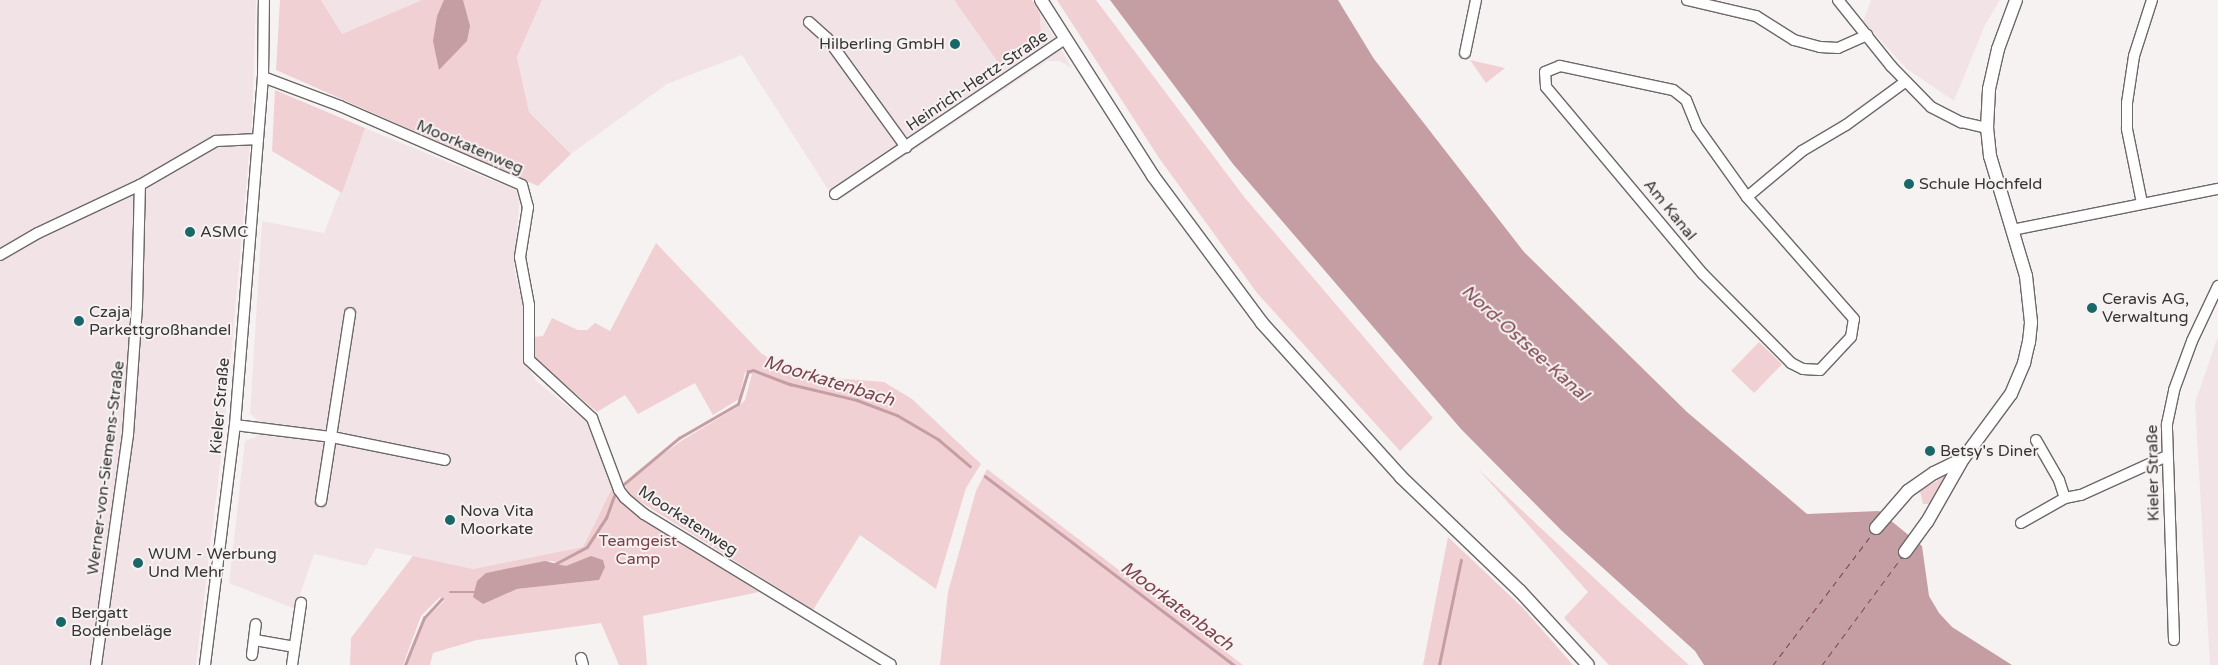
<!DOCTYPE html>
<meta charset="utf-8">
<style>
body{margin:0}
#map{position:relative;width:2218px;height:665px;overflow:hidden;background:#f7f2f2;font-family:"Varela Round",sans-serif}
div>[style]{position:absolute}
.built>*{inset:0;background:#f2e4e6}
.green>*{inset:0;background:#f1d0d4;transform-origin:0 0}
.water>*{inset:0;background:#c59ea3}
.stream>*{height:2.5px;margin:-1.25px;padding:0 1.25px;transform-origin:1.25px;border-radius:1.25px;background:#c59ea3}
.ferry>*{height:1px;margin-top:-0.5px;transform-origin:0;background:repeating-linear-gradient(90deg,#7c444d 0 6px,transparent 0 11px)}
.roads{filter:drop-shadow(1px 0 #6c6868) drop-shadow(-1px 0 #6c6868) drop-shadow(0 1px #6c6868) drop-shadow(0 -1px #6c6868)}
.minor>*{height:10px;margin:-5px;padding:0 5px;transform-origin:5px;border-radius:5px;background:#fff}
.major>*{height:12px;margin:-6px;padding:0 6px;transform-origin:6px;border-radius:6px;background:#fff}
.dots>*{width:14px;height:14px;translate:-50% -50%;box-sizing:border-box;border:2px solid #f7f2f2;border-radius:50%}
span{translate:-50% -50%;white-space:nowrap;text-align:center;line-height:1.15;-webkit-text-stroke:4px #f7f2f2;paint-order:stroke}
.poi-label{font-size:16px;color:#373536}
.right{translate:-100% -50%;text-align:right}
.left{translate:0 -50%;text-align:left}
.street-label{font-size:16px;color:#373536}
.park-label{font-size:16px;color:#7a424b}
.water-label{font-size:18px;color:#7c444d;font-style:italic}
</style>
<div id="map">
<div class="built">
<div style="clip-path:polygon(0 0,256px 0,252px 122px,225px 423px,196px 665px,0 665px)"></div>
<div style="clip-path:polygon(321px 0,422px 0,342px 34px)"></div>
<div style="clip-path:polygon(542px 0,954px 0,1002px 68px,1041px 26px,1040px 13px,1072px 68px,1059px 61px,1047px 61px,836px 202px,742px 55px,667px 84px,571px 154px,529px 112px,517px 57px)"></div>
<div style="clip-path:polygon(1871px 0,2000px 0,1985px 25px,1954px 101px,1907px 69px,1863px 21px)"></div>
<div style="clip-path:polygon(365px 128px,516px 190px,520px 194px,514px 268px,523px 306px,525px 361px,536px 381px,589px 423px,613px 486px,583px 547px,473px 569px,376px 548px,366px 566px,314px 554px,295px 609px,229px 583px,245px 441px,256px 437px,258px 421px,250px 413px,262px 221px,324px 233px)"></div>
<div style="clip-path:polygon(2218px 336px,2218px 665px,2210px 665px,2195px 403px)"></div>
</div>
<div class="green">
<div style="clip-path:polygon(280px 0,321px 0,342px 34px,422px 0,542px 0,517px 57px,529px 112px,571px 154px,538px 186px,276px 70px)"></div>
<div style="clip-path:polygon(954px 0,1032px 0,1040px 13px,1041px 35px,1037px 42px,1002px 68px)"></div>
<div style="clip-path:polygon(1057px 0,1096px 0,1245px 198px,1433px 418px,1400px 451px,1257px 293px,1159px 158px)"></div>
<div style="clip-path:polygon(1470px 60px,1505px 68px,1486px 83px)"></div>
<div style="clip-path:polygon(275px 90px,365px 128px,342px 193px,272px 151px)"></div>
<div style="clip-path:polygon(656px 243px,761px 353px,780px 365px,808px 376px,884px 382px,912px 399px,981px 464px,966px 488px,936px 589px,860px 535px,813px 610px,631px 496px,625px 486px,645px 467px,681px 441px,739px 406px,745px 400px,752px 374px,745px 372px,739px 399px,713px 415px,695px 383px,638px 414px,625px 395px,597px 412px,535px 359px,533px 337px,543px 336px,552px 318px,578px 330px,587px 330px,595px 323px,610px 331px)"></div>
<div style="left:1759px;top:342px;width:32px;height:40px;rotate:44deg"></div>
<div style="clip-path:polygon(987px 469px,1243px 665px,940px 665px,948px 592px,976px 491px)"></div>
<div style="clip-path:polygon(1479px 470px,1624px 606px,1689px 665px,1609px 665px,1564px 618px,1588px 592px)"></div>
<div style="clip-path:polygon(1948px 474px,1933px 504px,1923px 504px,1920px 491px)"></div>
<div style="clip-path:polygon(evenodd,613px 486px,627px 508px,759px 592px,643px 616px,647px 665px,619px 665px,601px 623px,477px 640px,433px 653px,430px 665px,407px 665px,426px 619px,444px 601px,440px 597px,421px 616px,403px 665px,350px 665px,351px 638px,413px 556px,473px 569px,583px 547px,613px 486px,552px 561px,599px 580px,517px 589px,506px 593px,486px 573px,552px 561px)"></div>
<div style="clip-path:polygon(1448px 537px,1523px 608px,1573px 665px,1423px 665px)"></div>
</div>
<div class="water">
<div style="clip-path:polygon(463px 0,470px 26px,467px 41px,439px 70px,433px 41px,437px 16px,444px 0)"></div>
<div style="clip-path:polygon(1110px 0,1338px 0,1374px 59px,1524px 252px,1687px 412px,1807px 514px,1879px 511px,1922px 546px,1929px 596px,1939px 613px,1952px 627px,2012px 665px,1704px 665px,1695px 651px,1562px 531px,1461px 429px,1233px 164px)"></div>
<div style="clip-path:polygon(591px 556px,603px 560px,605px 567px,599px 580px,517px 589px,483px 604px,473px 597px,477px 581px,486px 573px,545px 561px,566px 566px)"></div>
</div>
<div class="stream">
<div style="left:985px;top:476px;width:313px;rotate:37.2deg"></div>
<div style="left:624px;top:484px;width:72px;rotate:-39.9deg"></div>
<div style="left:679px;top:438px;width:68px;rotate:-30deg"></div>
<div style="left:738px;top:404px;width:34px;rotate:-73deg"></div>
<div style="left:748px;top:372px;width:5px;rotate:-22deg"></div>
<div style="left:753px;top:370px;width:40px;rotate:21deg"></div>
<div style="left:790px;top:384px;width:69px;rotate:13.4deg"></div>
<div style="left:857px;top:400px;width:43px;rotate:20.6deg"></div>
<div style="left:897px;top:415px;width:48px;rotate:30.3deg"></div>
<div style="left:938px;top:439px;width:42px;rotate:40.2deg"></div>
<div style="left:555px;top:564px;width:36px;rotate:-28deg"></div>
<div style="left:587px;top:547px;width:35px;rotate:-57deg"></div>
<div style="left:606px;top:518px;width:23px;rotate:-70deg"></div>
<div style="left:450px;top:592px;width:24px"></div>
<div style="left:405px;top:665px;width:51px;rotate:-68deg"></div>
<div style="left:424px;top:618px;width:26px;rotate:-47deg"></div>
<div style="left:1439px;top:665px;width:107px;rotate:-78.2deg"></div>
</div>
<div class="ferry">
<div style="left:1773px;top:665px;width:166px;rotate:-52.9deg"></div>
<div style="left:1822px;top:665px;width:134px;rotate:-53.5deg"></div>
</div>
<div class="roads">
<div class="minor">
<div style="left:1687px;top:0;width:71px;rotate:13.1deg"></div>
<div style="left:1756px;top:16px;width:45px;rotate:32.3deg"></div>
<div style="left:1794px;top:40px;width:27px;rotate:15deg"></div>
<div style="left:1820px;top:47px;width:18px;rotate:3deg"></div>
<div style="left:1838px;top:48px;width:32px;rotate:-24deg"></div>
<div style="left:1838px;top:0;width:85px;rotate:51.2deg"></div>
<div style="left:1891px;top:66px;width:57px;rotate:45.7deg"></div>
<div style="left:1931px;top:107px;width:34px;rotate:27deg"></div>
<div style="left:1961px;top:122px;width:27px;rotate:13deg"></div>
<div style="left:809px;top:22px;width:24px;rotate:42deg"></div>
<div style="left:827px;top:38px;width:135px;rotate:54.1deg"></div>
<div style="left:1465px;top:53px;width:54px;rotate:-78.3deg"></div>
<div style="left:263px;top:77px;width:82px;rotate:20.6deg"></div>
<div style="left:340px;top:106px;width:198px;rotate:23.5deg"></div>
<div style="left:522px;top:185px;width:23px;rotate:75deg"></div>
<div style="left:528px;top:207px;width:51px;rotate:99.1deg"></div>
<div style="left:520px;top:257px;width:49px;rotate:79.4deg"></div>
<div style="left:529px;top:305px;width:55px;rotate:90deg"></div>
<div style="left:529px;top:360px;width:86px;rotate:42.6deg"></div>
<div style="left:592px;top:418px;width:77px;rotate:69.4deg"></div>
<div style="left:619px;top:490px;width:10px;rotate:53deg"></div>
<div style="left:625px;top:498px;width:25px;rotate:40deg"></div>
<div style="left:644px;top:514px;width:289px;rotate:31.4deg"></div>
<div style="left:835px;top:194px;width:277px;rotate:-34deg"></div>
<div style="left:1747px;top:197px;width:86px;rotate:-125.5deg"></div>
<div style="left:1697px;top:127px;width:29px;rotate:-112deg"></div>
<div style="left:1686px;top:100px;width:16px;rotate:-142deg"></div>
<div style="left:1673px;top:90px;width:116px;rotate:-168deg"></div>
<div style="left:1560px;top:66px;width:16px;rotate:158deg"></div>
<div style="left:1545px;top:72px;width:15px;rotate:86deg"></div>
<div style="left:1546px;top:87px;width:244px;rotate:50deg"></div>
<div style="left:1703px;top:274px;width:125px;rotate:45.3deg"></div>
<div style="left:1791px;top:363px;width:13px;rotate:27deg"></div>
<div style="left:1803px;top:369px;width:17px;rotate:3deg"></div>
<div style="left:1820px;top:370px;width:45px;rotate:-46.8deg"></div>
<div style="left:1851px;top:337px;width:18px;rotate:-81deg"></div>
<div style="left:1854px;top:319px;width:162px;rotate:-131.3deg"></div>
<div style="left:1747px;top:197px;width:72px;rotate:-39.9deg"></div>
<div style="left:1802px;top:151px;width:51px;rotate:-30.6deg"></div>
<div style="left:1846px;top:125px;width:73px;rotate:-36.1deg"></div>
<div style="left:2142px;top:203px;width:76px;rotate:-101.5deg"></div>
<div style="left:2127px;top:129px;width:26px;rotate:-90deg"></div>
<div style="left:2127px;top:103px;width:48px;rotate:-81.5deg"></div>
<div style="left:2134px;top:56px;width:59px;rotate:-72.2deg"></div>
<div style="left:2012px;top:230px;width:210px;rotate:-11.3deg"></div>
<div style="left:0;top:255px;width:44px;rotate:-30.1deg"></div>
<div style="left:38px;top:233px;width:113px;rotate:-25.2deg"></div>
<div style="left:235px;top:425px;width:98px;rotate:7.1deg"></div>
<div style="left:332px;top:437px;width:115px;rotate:11.5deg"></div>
<div style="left:2036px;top:440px;width:46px;rotate:60.1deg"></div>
<div style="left:2059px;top:480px;width:19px;rotate:72deg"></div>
<div style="left:321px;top:501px;width:190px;rotate:-81.2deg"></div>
<div style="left:2021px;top:523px;width:51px;rotate:-29.6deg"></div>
<div style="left:2065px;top:498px;width:16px;rotate:-11deg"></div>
<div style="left:2081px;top:495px;width:94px;rotate:-24.4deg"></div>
<div style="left:255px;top:640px;width:39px;rotate:10deg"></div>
<div style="left:2174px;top:640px;width:216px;rotate:-91.9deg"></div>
<div style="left:2167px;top:424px;width:35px;rotate:-78deg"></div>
<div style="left:2174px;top:390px;width:52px;rotate:-69.8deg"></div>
<div style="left:2192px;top:341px;width:61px;rotate:-64.7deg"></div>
<div style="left:252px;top:655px;width:31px;rotate:-83deg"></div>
<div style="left:581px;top:658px;width:7px;rotate:74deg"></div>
<div style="left:96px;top:665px;width:232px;rotate:-82.1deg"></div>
<div style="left:128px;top:435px;width:130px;rotate:-86deg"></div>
<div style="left:137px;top:305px;width:120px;rotate:-88.6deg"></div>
<div style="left:140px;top:185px;width:88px;rotate:-30.1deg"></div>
<div style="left:216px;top:141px;width:42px;rotate:-2.7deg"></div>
<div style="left:205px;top:665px;width:242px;rotate:-82.9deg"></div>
<div style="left:235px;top:425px;width:349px;rotate:-85.4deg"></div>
<div style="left:263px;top:77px;width:77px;rotate:-89.3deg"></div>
<div style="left:292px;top:665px;width:63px;rotate:-81.7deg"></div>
</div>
<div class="major">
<div style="left:1041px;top:0;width:209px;rotate:57.5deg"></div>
<div style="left:1153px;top:176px;width:183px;rotate:53.4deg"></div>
<div style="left:1262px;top:323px;width:207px;rotate:47.9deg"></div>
<div style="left:1401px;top:477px;width:165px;rotate:43.8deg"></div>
<div style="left:1520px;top:591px;width:100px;rotate:47.4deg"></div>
<div style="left:1876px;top:528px;width:49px;rotate:-49.1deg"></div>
<div style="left:1908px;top:491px;width:32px;rotate:-35deg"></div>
<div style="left:1934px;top:473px;width:32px;rotate:-26deg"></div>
<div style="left:1905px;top:552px;width:37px;rotate:-54deg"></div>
<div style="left:1927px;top:522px;width:73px;rotate:-60.3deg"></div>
<div style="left:1963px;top:459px;width:81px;rotate:-53.6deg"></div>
<div style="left:2011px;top:394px;width:34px;rotate:-67deg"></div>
<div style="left:2024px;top:363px;width:22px;rotate:-77deg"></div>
<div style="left:2029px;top:342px;width:20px;rotate:-84deg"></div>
<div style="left:2031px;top:322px;width:46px;rotate:-96.2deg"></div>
<div style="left:2026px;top:276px;width:125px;rotate:-106.7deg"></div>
<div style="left:1990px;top:156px;width:28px;rotate:-96deg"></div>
<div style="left:1987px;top:128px;width:39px;rotate:-87deg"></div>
<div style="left:1989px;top:89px;width:41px;rotate:-77.3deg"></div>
<div style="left:1998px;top:49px;width:52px;rotate:-69.8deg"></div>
</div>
</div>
<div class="dots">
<div style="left:955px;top:44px;background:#196769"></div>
<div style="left:1909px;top:184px;background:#196769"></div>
<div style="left:190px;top:232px;background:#196769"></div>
<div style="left:2092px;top:308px;background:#196769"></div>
<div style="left:79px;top:321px;background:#196769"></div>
<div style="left:1930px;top:451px;background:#196769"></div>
<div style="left:450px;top:520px;background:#196769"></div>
<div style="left:138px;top:563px;background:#196769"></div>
<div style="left:61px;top:622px;background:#196769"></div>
</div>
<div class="poi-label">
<span class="right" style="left:945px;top:44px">Hilberling GmbH</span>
<span class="left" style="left:1919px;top:184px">Schule Hochfeld</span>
<span class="left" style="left:200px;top:232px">ASMC</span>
<span class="left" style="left:2102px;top:308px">Ceravis AG,<br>Verwaltung</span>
<span class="left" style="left:89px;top:321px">Czaja<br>Parkettgroßhandel</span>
<span class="left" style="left:1940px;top:451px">Betsy's Diner</span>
<span class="left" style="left:460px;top:520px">Nova Vita<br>Moorkate</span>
<span class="left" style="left:148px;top:563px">WUM - Werbung<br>Und Mehr</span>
<span class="left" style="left:71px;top:622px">Bergatt<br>Bodenbeläge</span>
</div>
<div class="street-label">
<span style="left:977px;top:81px;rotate:-34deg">Heinrich-Hertz-Straße</span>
<span style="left:470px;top:147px;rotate:23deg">Moorkatenweg</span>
<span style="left:1670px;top:210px;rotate:51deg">Am Kanal</span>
<span style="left:220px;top:406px;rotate:-85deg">Kieler Straße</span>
<span style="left:106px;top:468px;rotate:-83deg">Werner-von-Siemens-Straße</span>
<span style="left:2153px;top:473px;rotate:-91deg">Kieler Straße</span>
<span style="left:688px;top:521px;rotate:33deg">Moorkatenweg</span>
</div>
<div class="park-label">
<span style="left:638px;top:550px">Teamgeist<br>Camp</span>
</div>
<div class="water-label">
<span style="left:1525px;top:343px;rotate:42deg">Nord-Ostsee-Kanal</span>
<span style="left:829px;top:381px;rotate:17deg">Moorkatenbach</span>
<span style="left:1177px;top:606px;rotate:37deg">Moorkatenbach</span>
</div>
</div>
